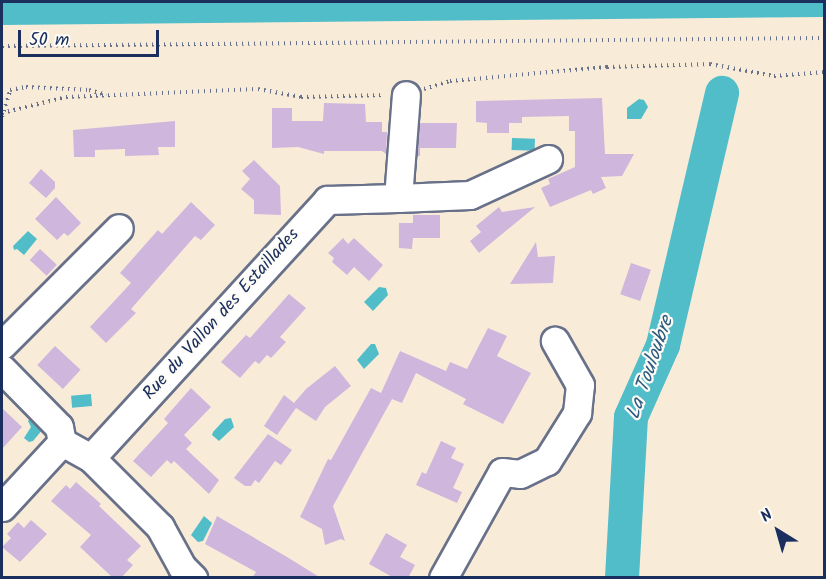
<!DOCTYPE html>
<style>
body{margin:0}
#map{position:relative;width:826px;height:579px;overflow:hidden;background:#f8ecd9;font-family:Kalam,sans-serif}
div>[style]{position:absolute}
.water>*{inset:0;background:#50bdc9;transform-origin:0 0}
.river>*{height:34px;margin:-17px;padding:0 17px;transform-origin:17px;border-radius:17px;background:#50bdc9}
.building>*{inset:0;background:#ceb6dd;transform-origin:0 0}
.path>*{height:4px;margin-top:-2px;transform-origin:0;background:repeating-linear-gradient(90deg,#687189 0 1.5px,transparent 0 6px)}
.roads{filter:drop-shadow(2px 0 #687189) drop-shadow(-2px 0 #687189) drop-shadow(0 2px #687189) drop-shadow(0 -2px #687189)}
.minor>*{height:27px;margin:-13.5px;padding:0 13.5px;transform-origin:13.5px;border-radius:13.5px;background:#fff}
span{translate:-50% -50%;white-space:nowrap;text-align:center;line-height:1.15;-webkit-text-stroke:4.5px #fdfcf7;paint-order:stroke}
.street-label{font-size:18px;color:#1b2f5e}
.water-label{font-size:20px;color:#2b5a7e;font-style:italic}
.frame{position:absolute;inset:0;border:3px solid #1b2f5e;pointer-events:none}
.north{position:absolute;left:748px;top:501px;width:60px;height:60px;-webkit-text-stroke:4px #fdfcf7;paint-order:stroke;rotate:323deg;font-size:16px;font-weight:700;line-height:24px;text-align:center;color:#1b2f5e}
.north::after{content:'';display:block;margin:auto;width:21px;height:27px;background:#1b2f5e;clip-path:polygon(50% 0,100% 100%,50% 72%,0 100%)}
.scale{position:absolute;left:18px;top:30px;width:141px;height:27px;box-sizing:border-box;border:3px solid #1b2f5e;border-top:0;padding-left:8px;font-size:18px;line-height:21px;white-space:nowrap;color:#1b2f5e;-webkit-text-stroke:4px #fdfcf7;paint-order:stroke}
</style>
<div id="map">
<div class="water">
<div style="clip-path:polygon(2px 2px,824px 2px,824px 17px,2px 25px)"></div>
<div style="clip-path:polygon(639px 99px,644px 100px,648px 107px,641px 119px,627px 119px,627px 108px)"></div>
<div style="left:512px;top:138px;width:23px;height:12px;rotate:2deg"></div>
<div style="clip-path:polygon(28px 231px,37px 239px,24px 255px,17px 249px,14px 250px,13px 246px)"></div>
<div style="clip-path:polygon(379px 287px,386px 288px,388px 295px,373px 311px,364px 302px)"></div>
<div style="clip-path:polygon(371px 344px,375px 344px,379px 354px,364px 369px,357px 360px)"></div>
<div style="left:91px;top:394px;width:12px;height:20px;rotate:85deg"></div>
<div style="clip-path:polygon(31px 417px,43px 429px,33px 441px,29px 442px,24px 438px,31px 427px,28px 421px)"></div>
<div style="clip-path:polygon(231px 418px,234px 427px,219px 441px,212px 435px,213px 432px,225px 419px)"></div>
<div style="clip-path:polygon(204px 516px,212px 523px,203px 541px,198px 542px,191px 535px)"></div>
</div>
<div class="river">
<div style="left:622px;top:578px;width:161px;rotate:-86.8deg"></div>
<div style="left:631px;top:417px;width:79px;rotate:-66deg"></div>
<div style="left:663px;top:345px;width:259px;rotate:-76.8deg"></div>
</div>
<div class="building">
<div style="clip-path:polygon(602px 98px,605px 154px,634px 154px,622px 176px,601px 177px,606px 188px,593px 194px,591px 190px,550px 207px,541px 188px,550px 184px,548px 179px,575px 167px,575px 131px,569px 131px,569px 116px,522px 117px,522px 123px,509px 123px,509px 133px,487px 133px,487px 123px,476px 122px,476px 101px)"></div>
<div style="clip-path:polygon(324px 103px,365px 104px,366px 122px,382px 122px,382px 132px,387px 132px,386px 154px,382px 151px,324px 151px,324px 154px,298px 147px,272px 148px,272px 108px,292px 108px,292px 121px,323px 121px)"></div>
<div style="clip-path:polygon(175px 121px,175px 147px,158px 147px,159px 155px,125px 156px,125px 149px,95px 150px,95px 157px,74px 157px,73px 130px)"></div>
<div style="clip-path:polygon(420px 123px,457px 123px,456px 148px,420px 148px,420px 156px,417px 156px)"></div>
<div style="clip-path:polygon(254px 160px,280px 186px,281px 215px,254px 214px,254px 200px,241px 189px,250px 179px,242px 171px)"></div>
<div style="clip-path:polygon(41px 169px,55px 182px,55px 188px,46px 198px,29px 183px)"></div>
<div style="clip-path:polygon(56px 197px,81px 223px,68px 236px,64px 233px,57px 240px,35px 219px)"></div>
<div style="clip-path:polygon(191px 202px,215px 225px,201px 240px,195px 236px,131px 309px,136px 313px,106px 343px,90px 327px,131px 283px,120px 273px,158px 230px,162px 234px)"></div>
<div style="clip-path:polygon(499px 207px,502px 212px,535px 207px,479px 253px,470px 241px,481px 232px,476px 226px)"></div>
<div style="clip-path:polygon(413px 215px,440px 215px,440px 238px,413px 238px,412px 249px,399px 248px,399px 223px,413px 223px)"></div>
<div style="clip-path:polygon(343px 238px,348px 244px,354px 238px,383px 265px,369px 281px,354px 267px,347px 275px,332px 262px,334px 258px,328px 253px)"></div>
<div style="clip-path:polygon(536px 242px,538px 257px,555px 256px,553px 283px,510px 284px)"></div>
<div style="left:40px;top:249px;width:23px;height:15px;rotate:43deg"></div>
<div style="left:631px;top:263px;width:21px;height:33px;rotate:19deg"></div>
<div style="clip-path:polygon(289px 294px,306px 308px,280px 337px,286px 342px,271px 358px,267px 355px,259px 364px,255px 361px,240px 378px,221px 362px,246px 335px,250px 338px)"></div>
<div style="clip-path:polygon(488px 328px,507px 336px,497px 356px,531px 373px,503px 424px,463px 404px,466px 399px,416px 373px,402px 403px,392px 399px,333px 506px,345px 541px,341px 539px,325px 545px,322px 529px,300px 517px,328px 459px,331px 460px,371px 388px,381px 393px,400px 351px,446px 371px,450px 362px,467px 369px)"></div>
<div style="left:55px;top:346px;width:35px;height:26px;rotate:43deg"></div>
<div style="clip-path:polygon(335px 366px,351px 386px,325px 407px,316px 421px,296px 408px,277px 435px,264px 426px,284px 395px,294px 403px,306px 389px)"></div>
<div style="clip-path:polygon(191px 388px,211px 407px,184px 435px,192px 443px,186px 449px,219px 480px,209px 494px,174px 461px,171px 464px,167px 460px,151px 477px,133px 461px,168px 423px,164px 419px)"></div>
<div style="clip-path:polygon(2px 408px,22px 427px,2px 449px)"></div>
<div style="clip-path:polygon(268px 434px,292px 450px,281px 465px,275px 461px,259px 483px,255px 480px,251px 486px,245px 486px,234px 478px)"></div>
<div style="clip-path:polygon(441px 441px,456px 448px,451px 458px,464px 464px,453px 488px,462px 492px,457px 503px,416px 485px,422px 472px,426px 474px)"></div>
<div style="clip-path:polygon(76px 482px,101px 504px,99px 506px,141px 546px,127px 560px,133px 565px,121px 578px,113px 578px,80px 547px,91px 535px,51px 501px,66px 485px,70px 489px)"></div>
<div style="clip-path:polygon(217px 516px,287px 557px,321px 578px,252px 578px,256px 572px,205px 544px)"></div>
<div style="clip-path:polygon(31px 520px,47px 534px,20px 562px,2px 547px,11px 538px,7px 534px,18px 522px,24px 528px)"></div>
<div style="clip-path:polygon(386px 533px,407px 545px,400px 557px,415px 565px,408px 578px,394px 578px,369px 564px)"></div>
</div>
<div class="path">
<div style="left:2px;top:46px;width:822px;rotate:-0.56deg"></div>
<div style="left:424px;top:89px;width:27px;rotate:-17deg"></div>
<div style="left:450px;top:81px;width:158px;rotate:-5.1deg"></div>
<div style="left:607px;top:67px;width:103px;rotate:-1.7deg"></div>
<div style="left:710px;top:64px;width:65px;rotate:10.6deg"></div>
<div style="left:774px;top:76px;width:50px;rotate:-4.6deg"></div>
<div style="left:2px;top:113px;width:66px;rotate:-14deg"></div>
<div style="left:66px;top:97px;width:192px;rotate:-2.4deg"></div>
<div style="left:258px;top:89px;width:44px;rotate:10.5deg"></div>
<div style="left:301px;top:97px;width:84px;rotate:-1.4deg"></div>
<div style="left:2px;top:117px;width:28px;rotate:-73deg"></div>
<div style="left:10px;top:90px;width:16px;rotate:-11deg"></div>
<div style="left:26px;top:87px;width:63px;rotate:2.7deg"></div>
<div style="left:89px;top:90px;width:18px;rotate:16deg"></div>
</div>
<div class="roads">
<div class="minor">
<div style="left:398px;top:198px;width:72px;rotate:-2.4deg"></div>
<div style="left:470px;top:195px;width:86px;rotate:-24.8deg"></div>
<div style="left:2px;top:345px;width:165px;rotate:-45deg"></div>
<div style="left:2px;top:369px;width:81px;rotate:45.5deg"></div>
<div style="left:59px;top:427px;width:15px;rotate:79deg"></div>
<div style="left:91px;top:458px;width:98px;rotate:45deg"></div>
<div style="left:160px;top:527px;width:46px;rotate:61.2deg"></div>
<div style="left:182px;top:567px;width:16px;rotate:45deg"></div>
<div style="left:2px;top:507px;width:88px;rotate:-47.3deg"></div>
<div style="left:62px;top:442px;width:33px;rotate:29deg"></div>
<div style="left:91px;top:458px;width:350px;rotate:-47.5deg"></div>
<div style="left:327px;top:200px;width:71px;rotate:-1.6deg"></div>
<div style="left:398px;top:198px;width:103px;rotate:-85.6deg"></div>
<div style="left:443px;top:578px;width:121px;rotate:-60.9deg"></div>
<div style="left:502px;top:472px;width:18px;rotate:6deg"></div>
<div style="left:520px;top:474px;width:30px;rotate:-26deg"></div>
<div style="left:547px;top:461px;width:57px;rotate:-58deg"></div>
<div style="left:577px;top:413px;width:28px;rotate:-84deg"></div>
<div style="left:580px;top:385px;width:51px;rotate:-119.6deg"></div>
</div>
</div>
<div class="street-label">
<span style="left:222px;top:315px;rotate:-48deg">Rue du Vallon des Estaillades</span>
</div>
<div class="water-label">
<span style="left:651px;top:368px;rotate:-71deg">La Touloubre</span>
</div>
<div class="frame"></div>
<div class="north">N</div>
<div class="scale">50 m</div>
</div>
